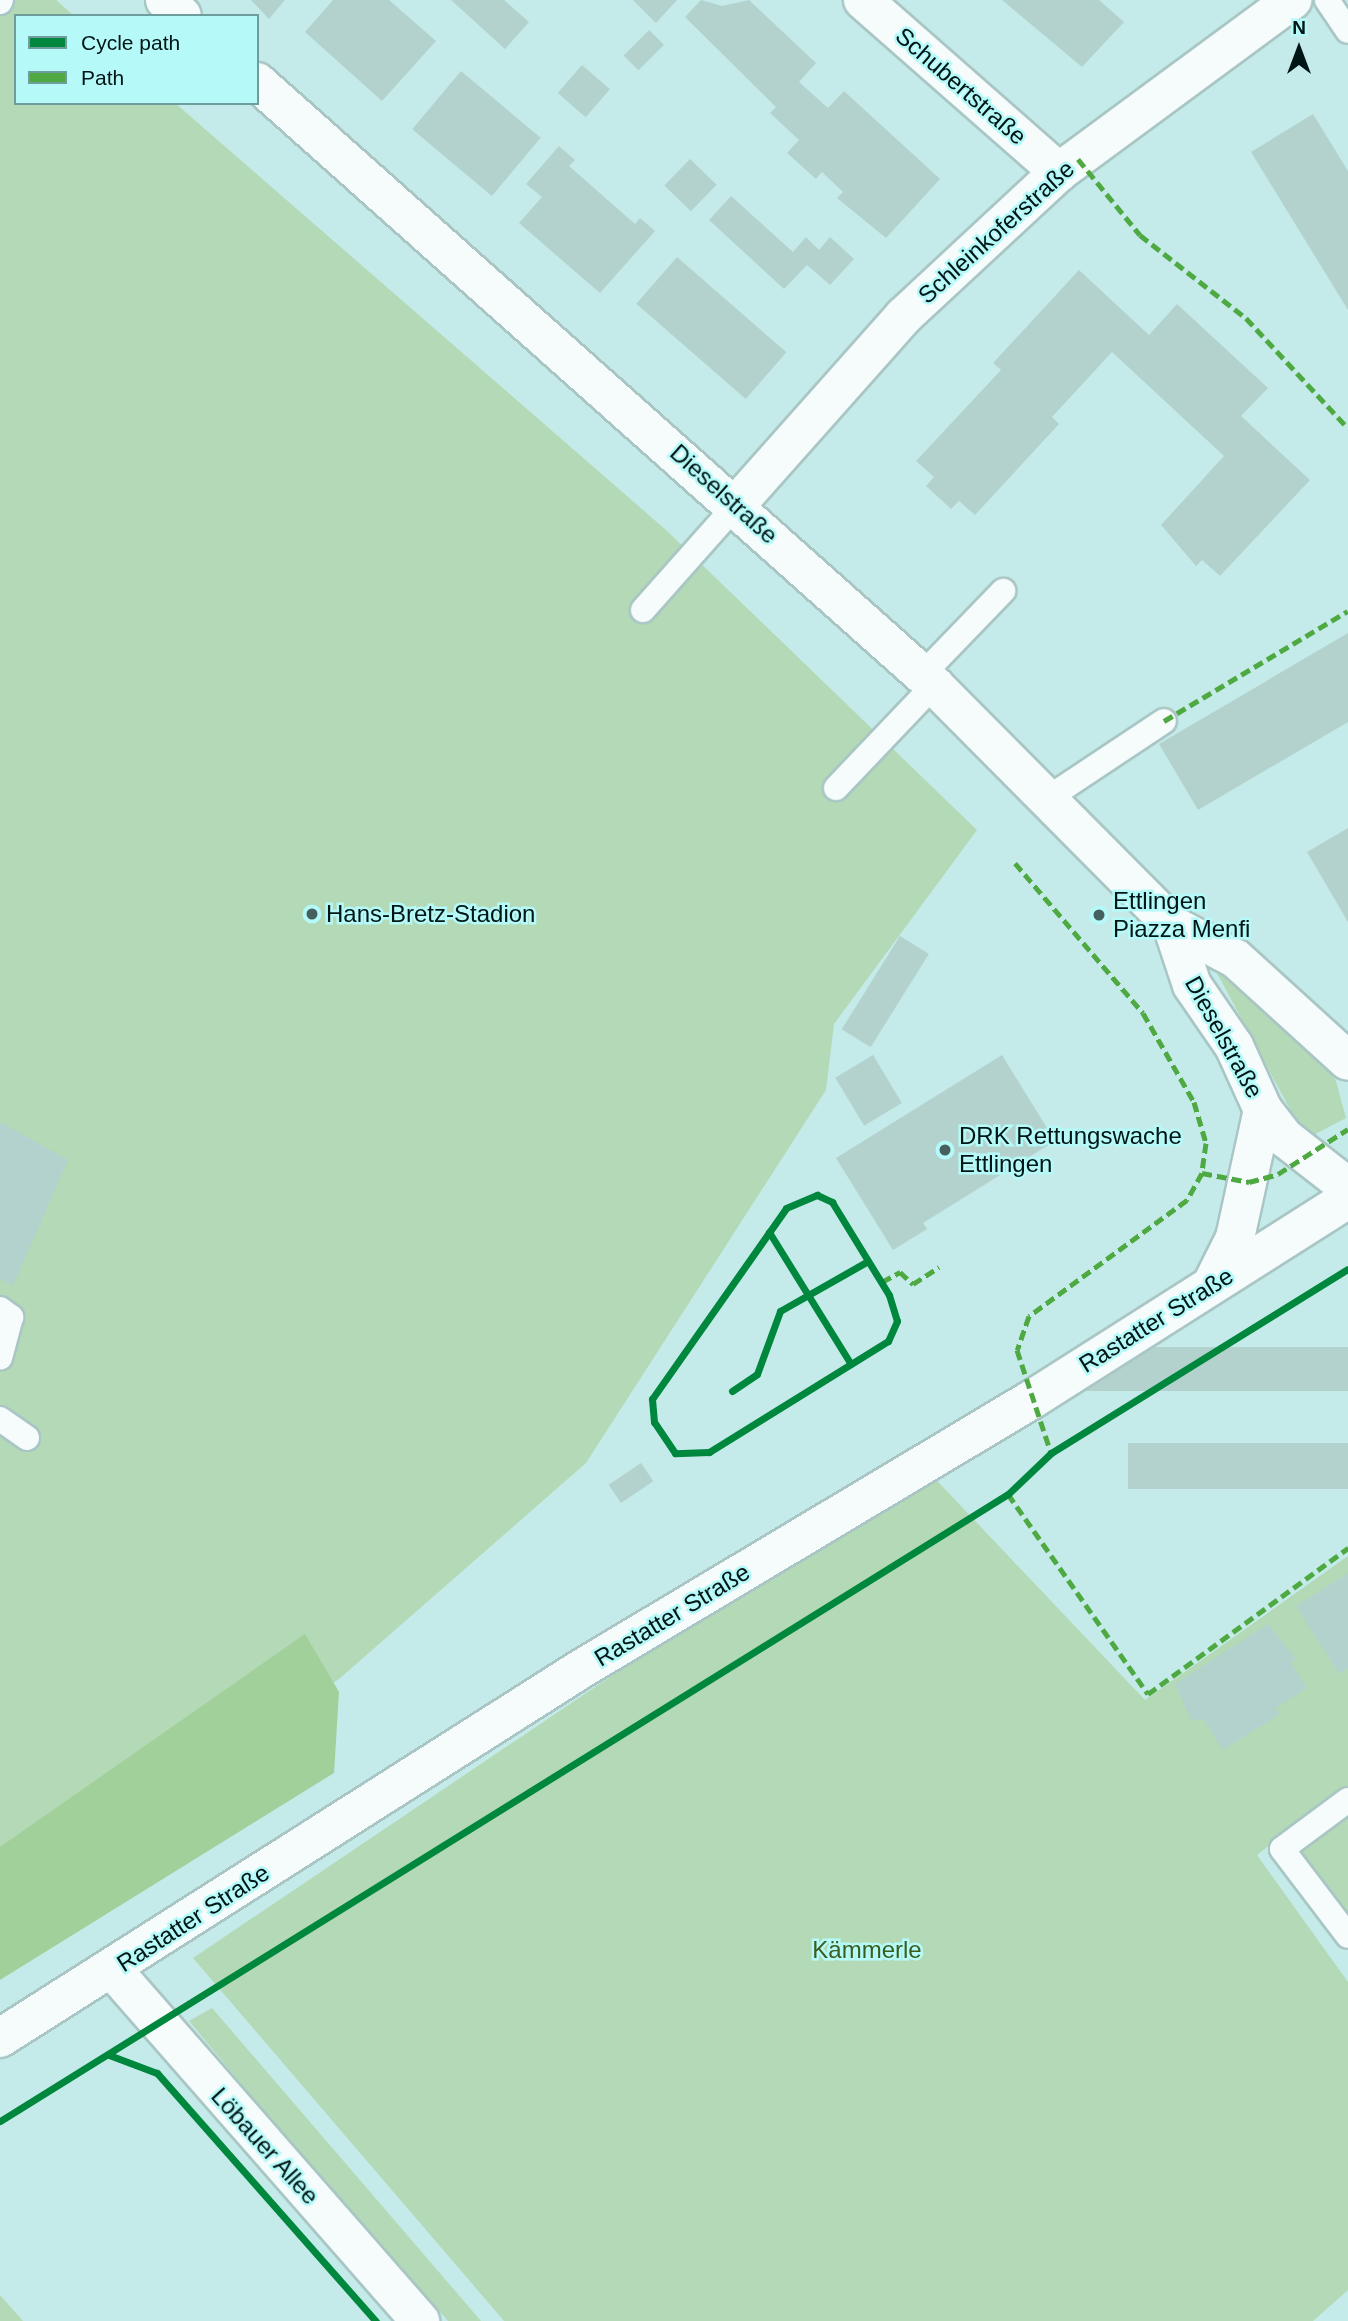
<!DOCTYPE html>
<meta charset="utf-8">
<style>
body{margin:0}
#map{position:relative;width:1348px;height:2321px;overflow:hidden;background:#c4ebe9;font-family:Helvetica,sans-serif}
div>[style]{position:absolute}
.green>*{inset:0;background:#b3d9b6}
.forest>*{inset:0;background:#a1d09b}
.building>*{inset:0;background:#b4d2cd;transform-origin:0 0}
.roads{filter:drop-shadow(2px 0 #a9c6c5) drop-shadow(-2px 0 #a9c6c5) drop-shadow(0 2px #a9c6c5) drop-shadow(0 -2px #a9c6c5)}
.lane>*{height:24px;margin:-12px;padding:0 12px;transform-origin:12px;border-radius:12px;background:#f6fcfc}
.street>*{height:38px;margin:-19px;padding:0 19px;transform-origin:19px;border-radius:19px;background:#f6fcfc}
.secondary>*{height:38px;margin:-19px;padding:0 19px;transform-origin:19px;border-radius:19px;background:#f6fcfc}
.quiet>*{height:5px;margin-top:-2.5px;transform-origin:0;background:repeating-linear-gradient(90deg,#4fa942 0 10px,transparent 0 15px)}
.cycleway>*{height:7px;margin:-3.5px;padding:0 3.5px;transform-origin:3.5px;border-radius:3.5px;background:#00873e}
.dots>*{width:19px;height:19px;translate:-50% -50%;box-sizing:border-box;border:4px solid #b5faf8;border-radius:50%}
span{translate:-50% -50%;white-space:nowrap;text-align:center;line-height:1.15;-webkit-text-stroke:5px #b5faf8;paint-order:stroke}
.street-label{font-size:24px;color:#001515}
.poi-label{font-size:24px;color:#001515}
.left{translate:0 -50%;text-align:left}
.park-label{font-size:24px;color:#3a5d1d}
.legend{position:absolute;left:14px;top:14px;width:245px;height:91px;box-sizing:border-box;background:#b5faf8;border:2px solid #6d9e9d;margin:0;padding:9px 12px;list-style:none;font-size:21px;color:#001515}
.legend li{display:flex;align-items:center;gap:14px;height:35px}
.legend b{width:35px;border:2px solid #6d9e9d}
.north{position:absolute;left:1264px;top:14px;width:70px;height:70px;-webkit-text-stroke:5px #b5faf8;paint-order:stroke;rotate:0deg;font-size:19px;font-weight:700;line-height:28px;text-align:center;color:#001515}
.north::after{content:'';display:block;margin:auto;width:24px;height:32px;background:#001515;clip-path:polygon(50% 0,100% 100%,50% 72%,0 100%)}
</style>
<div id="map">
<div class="green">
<div style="clip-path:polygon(0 0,56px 0,74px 16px,16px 16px,16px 103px,175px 103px,666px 530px,977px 830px,834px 1024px,826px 1090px,586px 1463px,339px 1679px,0 1911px)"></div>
<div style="clip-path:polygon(1211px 962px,1318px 1054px,1336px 1081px,1346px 1118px,1306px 1139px)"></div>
<div style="clip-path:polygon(923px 1466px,1145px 1700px,1348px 1556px,1348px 1915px,1285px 1833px,1257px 1855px,1348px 1982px,1348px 2290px,1313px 2321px,504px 2321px,193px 1958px)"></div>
<div style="clip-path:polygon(212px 2008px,481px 2321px,448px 2321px,267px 2115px,189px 2021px)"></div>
<div style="clip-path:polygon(0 2295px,23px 2321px,0 2321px)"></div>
</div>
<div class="forest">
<div style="clip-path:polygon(305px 1634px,339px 1692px,334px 1773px,0 1980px,0 1847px)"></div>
</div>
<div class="building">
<div style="clip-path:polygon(251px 0,285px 0,269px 19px)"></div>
<div style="clip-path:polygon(333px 0,389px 0,436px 41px,382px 101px,305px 32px)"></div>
<div style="clip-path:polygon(451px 0,504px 0,529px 22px,505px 49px)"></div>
<div style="clip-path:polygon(633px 0,677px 0,656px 23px)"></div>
<div style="clip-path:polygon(701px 0,722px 6px,749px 0,816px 63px,799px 82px,828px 108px,844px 91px,940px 179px,886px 238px,837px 198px,843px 192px,822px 172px,816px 179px,787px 153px,799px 140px,770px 113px,776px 107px,685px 17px)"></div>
<div style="clip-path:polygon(1002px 0,1099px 0,1124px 22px,1082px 67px)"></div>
<div style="left:649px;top:30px;width:21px;height:36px;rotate:45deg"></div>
<div style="left:582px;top:65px;width:37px;height:37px;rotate:41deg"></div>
<div style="left:461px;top:71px;width:104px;height:76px;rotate:40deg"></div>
<div style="clip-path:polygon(1313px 114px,1348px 171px,1348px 310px,1251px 152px)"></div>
<div style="clip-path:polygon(559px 146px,575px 160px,569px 166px,635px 224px,640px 218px,655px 231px,600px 293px,519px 223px,542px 197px,526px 184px)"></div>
<div style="left:690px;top:159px;width:37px;height:37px;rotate:44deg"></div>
<div style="clip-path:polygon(731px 196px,793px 252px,806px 237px,819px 250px,830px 237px,854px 259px,830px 285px,807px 265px,784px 289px,709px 220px)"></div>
<div style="left:677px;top:257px;width:145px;height:62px;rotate:41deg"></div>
<div style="clip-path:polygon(1079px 270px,1149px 335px,1177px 304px,1268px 388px,1241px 416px,1310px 480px,1220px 576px,1202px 560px,1196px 566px,1161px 525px,1224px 456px,1112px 352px,1052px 417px,1059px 424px,975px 515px,959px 501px,951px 509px,926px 486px,934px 477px,916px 461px,1001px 370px,993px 363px)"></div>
<div style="clip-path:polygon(1348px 633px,1348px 722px,1198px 810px,1159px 744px)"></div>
<div style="clip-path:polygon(1348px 828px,1348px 922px,1307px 852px)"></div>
<div style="left:900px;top:936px;width:34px;height:110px;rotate:32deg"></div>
<div style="left:873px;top:1055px;width:56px;height:44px;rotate:59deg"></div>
<div style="clip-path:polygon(1002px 1055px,1055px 1141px,923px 1223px,927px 1229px,893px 1250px,836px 1158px)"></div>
<div style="clip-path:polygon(0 1122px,68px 1160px,13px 1286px,0 1279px)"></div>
<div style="left:1348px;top:1347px;width:44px;height:270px;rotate:90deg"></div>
<div style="left:1348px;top:1443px;width:46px;height:220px;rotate:90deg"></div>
<div style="left:641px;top:1463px;width:22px;height:39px;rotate:56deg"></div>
<div style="clip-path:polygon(1348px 1573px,1348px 1668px,1339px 1674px,1296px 1606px)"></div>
<div style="clip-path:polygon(1268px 1624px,1296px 1659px,1291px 1663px,1307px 1688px,1276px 1708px,1280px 1714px,1223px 1750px,1204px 1720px,1191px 1720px,1175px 1684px)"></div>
</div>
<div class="roads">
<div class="lane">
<div style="left:1327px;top:0;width:37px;rotate:56deg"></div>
<div style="left:0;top:2px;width:2px;rotate:-63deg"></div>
<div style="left:643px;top:610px;width:142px;rotate:-48.4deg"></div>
<div style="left:922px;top:675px;width:117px;rotate:-46deg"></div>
<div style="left:836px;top:788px;width:142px;rotate:-46.4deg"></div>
<div style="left:1048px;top:798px;width:139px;rotate:-33.6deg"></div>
<div style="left:0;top:1309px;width:14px;rotate:36deg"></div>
<div style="left:11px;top:1317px;width:42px;rotate:105deg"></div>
<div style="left:0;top:1419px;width:33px;rotate:35deg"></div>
<div style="left:1348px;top:1800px;width:82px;rotate:143.4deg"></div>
<div style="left:1282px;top:1849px;width:109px;rotate:52.8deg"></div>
</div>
<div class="street">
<div style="left:863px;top:0;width:261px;rotate:41.3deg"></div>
<div style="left:737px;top:504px;width:251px;rotate:-48.4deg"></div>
<div style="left:904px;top:316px;width:212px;rotate:-42.9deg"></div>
<div style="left:1059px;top:172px;width:290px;rotate:-36.4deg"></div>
<div style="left:112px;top:1969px;width:468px;rotate:48.8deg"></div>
</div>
<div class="secondary">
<div style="left:165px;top:0;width:23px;rotate:43deg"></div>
<div style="left:257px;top:82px;width:907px;rotate:41.69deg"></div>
<div style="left:934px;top:685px;width:338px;rotate:45.2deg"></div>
<div style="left:1172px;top:925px;width:72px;rotate:28deg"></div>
<div style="left:1236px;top:959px;width:151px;rotate:42.3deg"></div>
<div style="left:1172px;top:925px;width:63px;rotate:71.6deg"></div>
<div style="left:1192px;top:985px;width:74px;rotate:55.5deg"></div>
<div style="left:1234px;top:1046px;width:70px;rotate:65.6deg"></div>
<div style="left:1263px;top:1110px;width:36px;rotate:52deg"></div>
<div style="left:1285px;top:1138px;width:80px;rotate:37.9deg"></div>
<div style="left:1212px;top:1284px;width:51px;rotate:-63.4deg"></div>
<div style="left:1235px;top:1238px;width:131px;rotate:-77.7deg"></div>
<div style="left:0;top:2038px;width:688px;rotate:-32.42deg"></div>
<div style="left:581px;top:1669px;width:524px;rotate:-30.87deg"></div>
<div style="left:1031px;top:1400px;width:375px;rotate:-32.4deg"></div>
</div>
</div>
<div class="quiet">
<div style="left:1078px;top:159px;width:98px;rotate:50.8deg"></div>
<div style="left:1140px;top:235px;width:135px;rotate:38.1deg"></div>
<div style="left:1246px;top:318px;width:150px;rotate:47.2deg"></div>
<div style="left:1164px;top:721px;width:214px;rotate:-30.9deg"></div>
<div style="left:1015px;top:863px;width:197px;rotate:49.5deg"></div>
<div style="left:1143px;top:1013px;width:103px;rotate:60.2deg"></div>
<div style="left:1194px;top:1102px;width:43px;rotate:73.7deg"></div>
<div style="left:1206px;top:1143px;width:30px;rotate:98deg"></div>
<div style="left:1202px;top:1173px;width:31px;rotate:119deg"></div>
<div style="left:1187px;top:1200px;width:196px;rotate:143.7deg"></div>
<div style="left:1029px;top:1316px;width:36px;rotate:109deg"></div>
<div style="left:1017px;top:1350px;width:108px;rotate:71.7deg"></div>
<div style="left:1202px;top:1173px;width:48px;rotate:10.8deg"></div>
<div style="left:1249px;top:1182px;width:30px;rotate:-15deg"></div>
<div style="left:1278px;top:1174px;width:83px;rotate:-32.7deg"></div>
<div style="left:882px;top:1282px;width:21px;rotate:-29deg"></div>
<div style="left:900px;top:1272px;width:18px;rotate:43deg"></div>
<div style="left:913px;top:1284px;width:31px;rotate:-33deg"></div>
<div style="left:1008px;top:1494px;width:244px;rotate:55deg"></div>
<div style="left:1148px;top:1694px;width:248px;rotate:-36.1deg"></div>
</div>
<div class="cycleway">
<div style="left:817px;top:1195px;width:17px;rotate:25deg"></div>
<div style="left:832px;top:1202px;width:109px;rotate:58.5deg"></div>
<div style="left:889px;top:1295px;width:27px;rotate:73deg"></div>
<div style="left:897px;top:1321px;width:22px;rotate:114deg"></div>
<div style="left:888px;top:1341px;width:211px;rotate:148.2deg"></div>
<div style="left:709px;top:1452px;width:34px;rotate:178deg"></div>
<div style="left:675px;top:1453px;width:37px;rotate:-124deg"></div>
<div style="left:654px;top:1422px;width:23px;rotate:-95deg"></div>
<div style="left:652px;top:1399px;width:233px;rotate:-54.9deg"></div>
<div style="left:786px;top:1208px;width:34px;rotate:-23deg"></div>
<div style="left:769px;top:1232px;width:155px;rotate:58.2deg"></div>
<div style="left:732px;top:1391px;width:30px;rotate:-34deg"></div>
<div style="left:757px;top:1374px;width:67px;rotate:-69.9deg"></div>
<div style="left:780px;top:1311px;width:101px;rotate:-29.6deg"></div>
<div style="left:109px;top:2055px;width:51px;rotate:20.6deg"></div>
<div style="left:157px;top:2073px;width:331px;rotate:48.6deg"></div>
<div style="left:0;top:2121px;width:1187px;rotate:-31.88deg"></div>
<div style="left:1008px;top:1494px;width:59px;rotate:-43.6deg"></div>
<div style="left:1051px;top:1453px;width:349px;rotate:-31.8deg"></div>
</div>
<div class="dots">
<div style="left:312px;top:914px;background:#45605f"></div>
<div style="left:1099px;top:915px;background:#45605f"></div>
<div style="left:945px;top:1150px;background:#45605f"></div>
</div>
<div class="street-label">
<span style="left:961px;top:86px;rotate:41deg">Schubertstraße</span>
<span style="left:996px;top:232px;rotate:-42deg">Schleinkoferstraße</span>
<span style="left:724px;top:494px;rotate:42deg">Dieselstraße</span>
<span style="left:1224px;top:1037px;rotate:61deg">Dieselstraße</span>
<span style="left:1156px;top:1320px;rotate:-32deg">Rastatter Straße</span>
<span style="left:672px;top:1615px;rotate:-31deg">Rastatter Straße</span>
<span style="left:193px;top:1918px;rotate:-33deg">Rastatter Straße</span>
<span style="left:265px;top:2146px;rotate:48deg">Löbauer Allee</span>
</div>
<div class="poi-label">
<span class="left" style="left:1113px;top:915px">Ettlingen<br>Piazza Menfi</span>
<span class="left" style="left:326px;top:914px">Hans-Bretz-Stadion</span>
<span class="left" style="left:959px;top:1150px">DRK Rettungswache<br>Ettlingen</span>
</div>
<div class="park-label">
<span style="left:867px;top:1950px">Kämmerle</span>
</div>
<ul class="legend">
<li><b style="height:9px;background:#00873e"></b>Cycle path</li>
<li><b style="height:9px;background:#4fa942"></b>Path</li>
</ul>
<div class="north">N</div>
</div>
